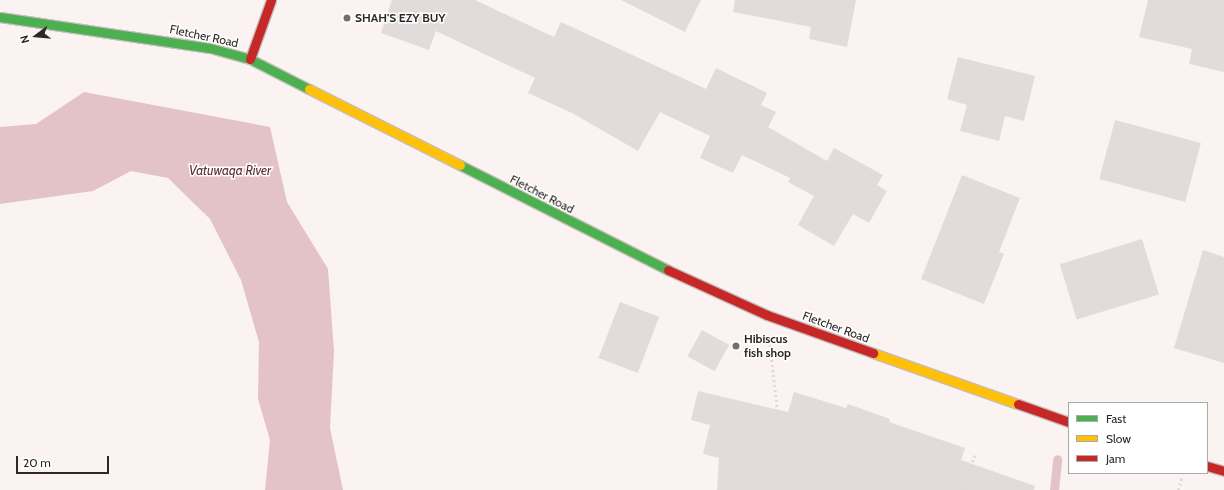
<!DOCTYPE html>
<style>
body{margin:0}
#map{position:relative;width:1224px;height:490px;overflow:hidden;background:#faf3f1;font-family:Cabin,sans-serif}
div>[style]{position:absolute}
.water>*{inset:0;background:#e3c3c7}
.stream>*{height:9px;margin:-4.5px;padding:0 4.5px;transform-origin:4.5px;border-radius:4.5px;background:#e3c3c7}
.building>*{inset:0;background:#e1dcdb;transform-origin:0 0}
.path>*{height:2.5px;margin-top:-1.25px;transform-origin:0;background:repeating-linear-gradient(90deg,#dddbda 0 2px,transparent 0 5px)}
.roads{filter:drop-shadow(1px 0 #c5bfbe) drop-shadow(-1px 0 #c5bfbe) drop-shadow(0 1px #c5bfbe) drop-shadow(0 -1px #c5bfbe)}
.fast>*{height:9px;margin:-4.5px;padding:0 4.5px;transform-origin:4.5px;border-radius:4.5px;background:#4caf50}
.slow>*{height:9px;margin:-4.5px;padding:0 4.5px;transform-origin:4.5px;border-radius:4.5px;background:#ffc107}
.jam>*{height:9px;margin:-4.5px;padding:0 4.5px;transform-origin:4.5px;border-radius:4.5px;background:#c62828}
.dots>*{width:11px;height:11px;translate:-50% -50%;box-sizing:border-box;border:2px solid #fff;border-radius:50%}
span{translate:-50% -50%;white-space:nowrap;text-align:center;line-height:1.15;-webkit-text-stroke:3px #fff;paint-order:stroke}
.poi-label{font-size:12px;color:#2d2827;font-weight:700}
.left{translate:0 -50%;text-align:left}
.street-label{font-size:12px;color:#2d2827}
.water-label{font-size:13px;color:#602a36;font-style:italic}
.legend{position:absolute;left:1068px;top:402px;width:140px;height:72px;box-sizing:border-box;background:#fff;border:1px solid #aba9a9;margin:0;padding:5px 7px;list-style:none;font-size:12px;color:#2d2827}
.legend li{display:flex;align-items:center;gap:8px;height:20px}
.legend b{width:20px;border:1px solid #aba9a9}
.north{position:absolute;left:16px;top:16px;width:40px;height:40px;-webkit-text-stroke:3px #fff;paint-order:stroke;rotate:254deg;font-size:11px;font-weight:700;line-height:16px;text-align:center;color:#2d2827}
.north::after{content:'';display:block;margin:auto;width:14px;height:18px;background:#2d2827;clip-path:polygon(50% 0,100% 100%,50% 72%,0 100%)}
.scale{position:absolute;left:16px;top:456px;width:93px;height:18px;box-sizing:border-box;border:2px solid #2d2827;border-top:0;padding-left:5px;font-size:12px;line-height:14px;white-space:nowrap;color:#2d2827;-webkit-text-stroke:3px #fff;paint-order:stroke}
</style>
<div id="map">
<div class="water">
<div style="clip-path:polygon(84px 92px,270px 127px,287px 202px,328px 269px,334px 351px,330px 428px,343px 490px,265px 490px,270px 440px,258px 399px,259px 342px,241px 280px,210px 219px,168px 178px,131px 171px,93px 191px,0 204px,0 127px,36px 124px)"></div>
</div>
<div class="stream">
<div style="left:1054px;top:490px;width:31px;rotate:-84deg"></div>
</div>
<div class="building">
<div style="clip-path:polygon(392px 0,475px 0,554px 37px,561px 22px,706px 89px,716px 68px,767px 93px,761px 105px,776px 112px,768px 127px,827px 161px,834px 148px,883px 175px,877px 185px,887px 191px,869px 223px,853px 214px,834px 246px,798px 225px,814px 196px,788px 182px,790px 178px,742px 155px,733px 173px,700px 158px,710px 136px,660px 112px,638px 151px,572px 113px,528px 93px,535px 78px,436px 31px,429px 50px,381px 33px)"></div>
<div style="clip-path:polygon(621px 0,701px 0,685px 32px)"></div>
<div style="clip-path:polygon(735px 0,856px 0,847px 47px,809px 39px,811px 27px,733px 12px)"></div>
<div style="clip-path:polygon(1148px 0,1224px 0,1224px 72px,1189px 64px,1192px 49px,1139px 37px)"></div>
<div style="clip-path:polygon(958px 57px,1035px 76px,1024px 121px,1005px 116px,999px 141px,960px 131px,967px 105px,947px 99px)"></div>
<div style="left:1115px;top:120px;width:89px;height:61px;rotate:15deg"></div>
<div style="clip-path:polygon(962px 175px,1020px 198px,999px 252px,1004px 254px,984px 304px,921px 279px)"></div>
<div style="left:1142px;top:239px;width:58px;height:86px;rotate:73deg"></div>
<div style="clip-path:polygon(1203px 250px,1224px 257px,1224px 363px,1174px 348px)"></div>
<div style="left:620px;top:302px;width:42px;height:60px;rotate:21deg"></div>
<div style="left:702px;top:330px;width:31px;height:30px;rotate:29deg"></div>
<div style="clip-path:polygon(698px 391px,788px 412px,794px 392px,846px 408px,848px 404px,890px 419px,889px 422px,965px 448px,961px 460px,1035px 486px,1034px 490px,717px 490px,719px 458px,703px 454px,710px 425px,691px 420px)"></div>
</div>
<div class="path">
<div style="left:770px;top:345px;width:120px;rotate:83.3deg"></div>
<div style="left:784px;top:464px;width:26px;rotate:90deg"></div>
<div style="left:962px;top:490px;width:37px;rotate:-70deg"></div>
<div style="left:1178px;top:490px;width:14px;rotate:-73deg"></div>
</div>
<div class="roads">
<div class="fast">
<div style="left:0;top:17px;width:212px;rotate:8.4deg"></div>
<div style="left:210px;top:48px;width:41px;rotate:15.4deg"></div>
<div style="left:250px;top:59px;width:66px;rotate:27deg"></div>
<div style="left:460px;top:165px;width:233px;rotate:26.8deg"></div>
</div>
<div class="slow">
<div style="left:309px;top:89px;width:169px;rotate:26.7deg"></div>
<div style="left:873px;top:353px;width:154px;rotate:19.4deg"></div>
</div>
<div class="jam">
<div style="left:250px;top:59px;width:63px;rotate:-70.4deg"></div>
<div style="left:668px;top:270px;width:109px;rotate:24.4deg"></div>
<div style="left:767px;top:315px;width:113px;rotate:19.7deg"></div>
<div style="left:1018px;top:404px;width:54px;rotate:19.4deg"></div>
<div style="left:1207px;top:466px;width:18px;rotate:16deg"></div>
</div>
</div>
<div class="dots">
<div style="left:347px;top:18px;background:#756f6e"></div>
<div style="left:736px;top:346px;background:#756f6e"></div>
</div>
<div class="poi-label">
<span class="left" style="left:355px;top:18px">SHAH'S EZY BUY</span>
<span class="left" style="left:744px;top:346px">Hibiscus<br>fish shop</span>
</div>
<div class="street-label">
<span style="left:204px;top:36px;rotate:12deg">Fletcher Road</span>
<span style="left:542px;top:194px;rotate:27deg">Fletcher Road</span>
<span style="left:836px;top:327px;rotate:20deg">Fletcher Road</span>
</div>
<div class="water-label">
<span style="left:230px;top:170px">Vatuwaqa River</span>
</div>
<ul class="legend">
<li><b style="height:5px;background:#4caf50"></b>Fast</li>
<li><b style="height:5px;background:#ffc107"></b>Slow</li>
<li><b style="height:5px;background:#c62828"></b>Jam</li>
</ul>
<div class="north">N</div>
<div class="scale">20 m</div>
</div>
